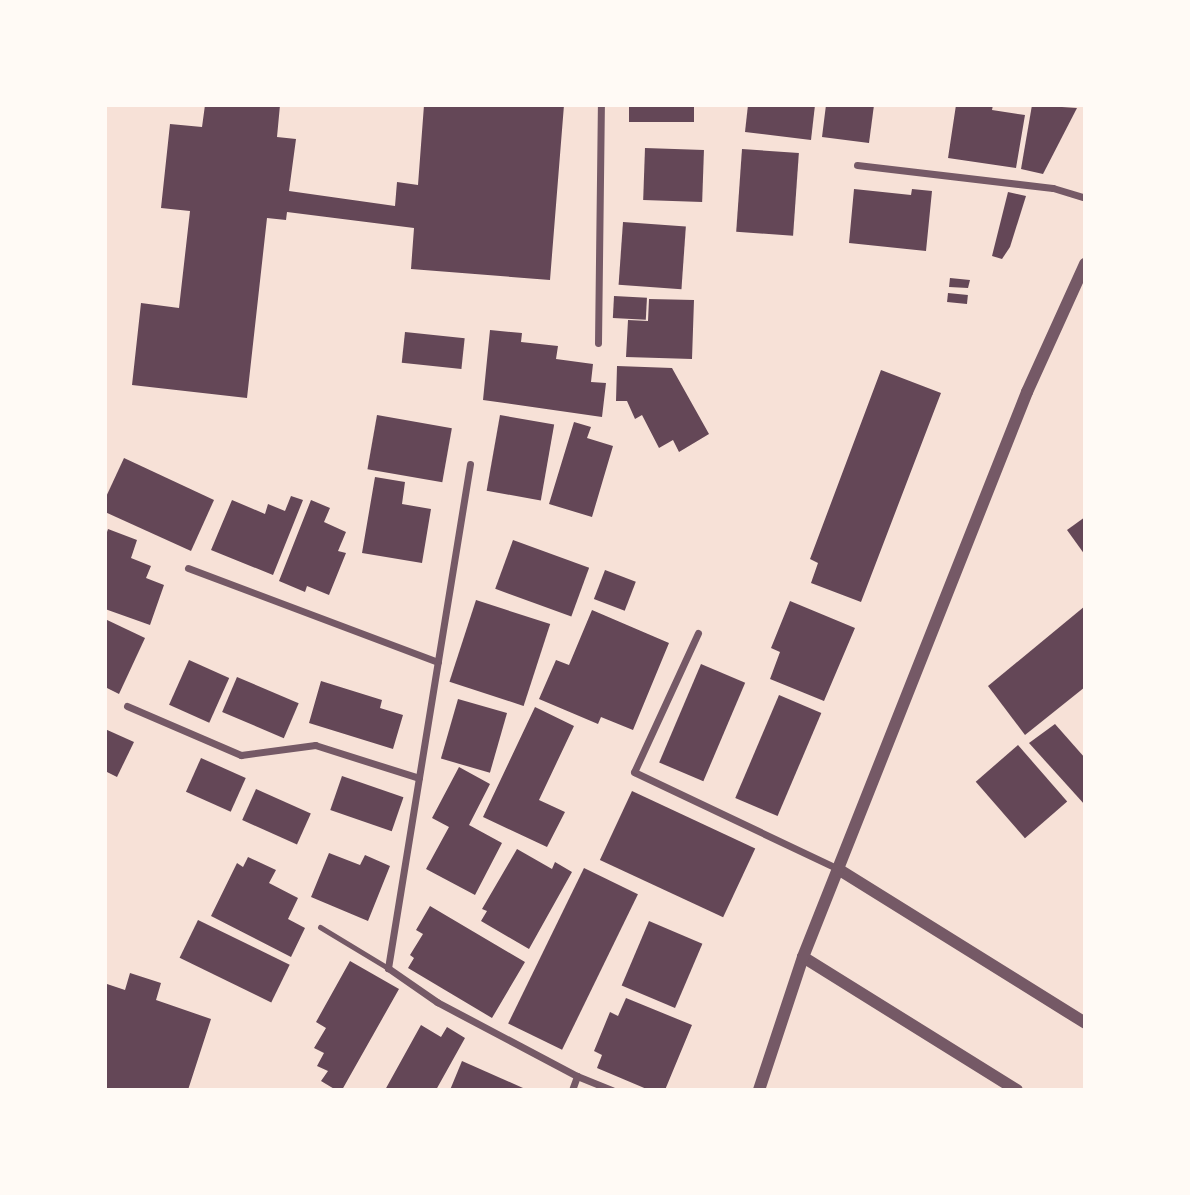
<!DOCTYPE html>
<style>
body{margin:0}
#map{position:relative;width:1190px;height:1195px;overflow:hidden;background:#f7e1d7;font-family:Bitter,serif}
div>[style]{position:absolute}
.building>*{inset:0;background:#644757;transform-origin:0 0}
.service>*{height:5px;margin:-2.5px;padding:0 2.5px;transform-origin:2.5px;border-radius:2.5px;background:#755966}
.minor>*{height:7px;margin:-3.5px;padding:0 3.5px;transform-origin:3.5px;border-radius:3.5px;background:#755966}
.tertiary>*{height:12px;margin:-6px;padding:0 6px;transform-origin:6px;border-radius:6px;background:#755966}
span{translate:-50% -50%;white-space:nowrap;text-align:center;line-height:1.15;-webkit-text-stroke:5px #fffaf5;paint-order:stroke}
.frame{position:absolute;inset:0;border:107px solid #fffaf5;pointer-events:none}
</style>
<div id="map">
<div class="building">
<div style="clip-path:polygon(205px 105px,280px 105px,277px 137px,296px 139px,289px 191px,395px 206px,397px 182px,418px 185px,424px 105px,564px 105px,550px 280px,411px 269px,414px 228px,287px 212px,286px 220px,267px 218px,247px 398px,132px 385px,141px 303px,179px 308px,190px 211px,161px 208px,170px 124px,202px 127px)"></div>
<div style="left:629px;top:105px;width:65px;height:17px"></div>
<div style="clip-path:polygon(748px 105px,815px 105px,811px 140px,745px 132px)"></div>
<div style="clip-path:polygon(826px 105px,874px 105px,869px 143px,822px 137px)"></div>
<div style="clip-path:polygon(956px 105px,993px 105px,992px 110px,1025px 115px,1016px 168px,948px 158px)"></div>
<div style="clip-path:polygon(1032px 105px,1077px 108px,1043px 174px,1021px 169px)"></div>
<div style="left:645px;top:148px;width:59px;height:52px;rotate:2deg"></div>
<div style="left:742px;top:149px;width:57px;height:83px;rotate:4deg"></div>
<div style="clip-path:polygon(854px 189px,911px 195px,912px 189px,932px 191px,926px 251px,849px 243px)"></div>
<div style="clip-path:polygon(1008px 192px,1026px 196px,1010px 247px,1002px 259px,992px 256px)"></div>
<div style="left:623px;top:222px;width:63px;height:63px;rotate:4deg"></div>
<div style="clip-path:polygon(950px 278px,970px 280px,968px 288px,949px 287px)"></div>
<div style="left:948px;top:293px;width:20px;height:9px;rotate:6deg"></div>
<div style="left:614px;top:296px;width:33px;height:22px;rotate:3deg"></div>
<div style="clip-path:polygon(649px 299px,694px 300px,692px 359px,626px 357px,628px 320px,648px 321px)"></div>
<div style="clip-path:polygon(490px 330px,522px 333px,521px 342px,558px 346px,556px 359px,593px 364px,591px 382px,606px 383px,602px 417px,483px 400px)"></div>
<div style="left:405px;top:332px;width:60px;height:31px;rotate:6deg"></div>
<div style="clip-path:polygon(617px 366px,672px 368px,709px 434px,679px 452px,673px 440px,659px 448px,642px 415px,635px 419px,627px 401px,616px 401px)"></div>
<div style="clip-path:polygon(881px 370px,941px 393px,861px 602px,811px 583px,818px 563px,810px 559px)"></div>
<div style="left:377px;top:415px;width:76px;height:55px;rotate:10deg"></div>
<div style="left:500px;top:415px;width:55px;height:77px;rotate:10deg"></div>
<div style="clip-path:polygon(574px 422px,591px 427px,587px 438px,613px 446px,592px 517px,549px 504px)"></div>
<div style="clip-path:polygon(124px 458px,214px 500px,191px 551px,105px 512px,105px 499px)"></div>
<div style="clip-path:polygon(375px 477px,405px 482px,402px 504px,431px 509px,422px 563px,362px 553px)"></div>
<div style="clip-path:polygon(291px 496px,303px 500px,273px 575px,211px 550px,232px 500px,265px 514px,268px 504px,285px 511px)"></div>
<div style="clip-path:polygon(311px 500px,330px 508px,324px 522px,346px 532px,338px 551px,346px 553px,329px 595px,307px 586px,305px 592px,279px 581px)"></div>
<div style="clip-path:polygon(1085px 517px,1085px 555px,1067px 530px)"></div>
<div style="clip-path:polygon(108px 529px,137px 540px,131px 558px,151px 566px,146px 578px,164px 585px,150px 625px,105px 609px,105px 538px)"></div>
<div style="left:513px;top:540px;width:81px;height:52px;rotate:20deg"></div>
<div style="left:605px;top:570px;width:33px;height:31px;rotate:21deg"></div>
<div style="left:476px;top:600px;width:78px;height:86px;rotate:18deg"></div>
<div style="clip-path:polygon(790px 601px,855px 628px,824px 701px,770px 679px,780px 652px,771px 648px)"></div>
<div style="clip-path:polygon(1085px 606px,1085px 687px,1025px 735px,988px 686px)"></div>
<div style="clip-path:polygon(592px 610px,669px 643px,633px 730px,601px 717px,598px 724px,539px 699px,556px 660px,569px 665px)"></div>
<div style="clip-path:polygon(105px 619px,145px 638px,119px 694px,105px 687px)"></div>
<div style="left:189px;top:660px;width:44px;height:49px;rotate:24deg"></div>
<div style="left:701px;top:664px;width:48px;height:107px;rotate:23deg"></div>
<div style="left:237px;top:677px;width:67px;height:38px;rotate:23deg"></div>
<div style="clip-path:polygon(321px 681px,382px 700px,380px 708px,403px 715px,393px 749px,309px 723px)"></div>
<div style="left:779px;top:695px;width:46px;height:112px;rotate:23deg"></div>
<div style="left:458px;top:699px;width:51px;height:62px;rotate:16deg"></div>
<div style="clip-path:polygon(535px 707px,574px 726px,539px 800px,565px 812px,547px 847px,483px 817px)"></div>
<div style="clip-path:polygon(1055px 724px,1085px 758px,1085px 805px,1029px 743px)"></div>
<div style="clip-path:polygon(105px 729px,134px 742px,117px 777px,105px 771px)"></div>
<div style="left:1018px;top:745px;width:75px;height:56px;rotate:49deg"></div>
<div style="left:201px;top:758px;width:49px;height:37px;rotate:24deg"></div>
<div style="clip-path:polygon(459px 767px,490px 784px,469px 825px,502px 843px,475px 895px,426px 869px,449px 827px,432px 818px)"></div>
<div style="left:342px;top:776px;width:65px;height:36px;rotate:19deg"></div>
<div style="left:256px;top:789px;width:60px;height:34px;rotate:24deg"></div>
<div style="left:632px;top:791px;width:136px;height:76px;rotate:25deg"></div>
<div style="clip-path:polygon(517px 849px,552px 869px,555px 862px,572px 872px,529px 949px,481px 921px,487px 911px,482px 909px)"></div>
<div style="clip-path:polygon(329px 853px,360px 865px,365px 855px,390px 866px,368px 921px,311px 897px)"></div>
<div style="clip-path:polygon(248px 857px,276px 870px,269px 883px,298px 898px,288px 919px,305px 928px,291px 957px,211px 916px,237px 863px,243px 867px)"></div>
<div style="left:584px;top:868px;width:60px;height:173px;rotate:26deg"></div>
<div style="clip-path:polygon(430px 906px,525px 962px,492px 1018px,408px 968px,414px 958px,410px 955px,423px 934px,416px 930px)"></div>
<div style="left:198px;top:920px;width:102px;height:42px;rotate:26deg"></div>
<div style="left:649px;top:921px;width:58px;height:70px;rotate:23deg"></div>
<div style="clip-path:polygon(350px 961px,399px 989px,342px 1090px,336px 1090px,321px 1081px,328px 1071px,317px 1066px,324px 1053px,314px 1048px,326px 1028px,316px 1022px)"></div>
<div style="clip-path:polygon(130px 973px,161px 983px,156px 1000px,211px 1019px,188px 1090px,105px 1090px,105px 991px,107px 984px,125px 990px)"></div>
<div style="clip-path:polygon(626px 998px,692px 1025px,665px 1090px,649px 1090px,597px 1068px,602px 1055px,594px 1051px,610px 1012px,618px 1016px)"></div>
<div style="clip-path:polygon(421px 1025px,441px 1037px,447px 1027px,465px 1038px,436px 1090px,385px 1090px)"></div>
<div style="clip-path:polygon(462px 1061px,523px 1088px,522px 1090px,450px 1090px)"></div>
</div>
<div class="service">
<div style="left:320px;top:927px;width:79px;rotate:31.1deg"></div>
</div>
<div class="minor">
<div style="left:857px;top:165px;width:197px;rotate:6.7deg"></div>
<div style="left:1053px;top:188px;width:34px;rotate:17deg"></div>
<div style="left:598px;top:343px;width:238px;rotate:-89.3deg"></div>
<div style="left:470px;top:464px;width:511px;rotate:99.24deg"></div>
<div style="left:388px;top:968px;width:60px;rotate:34.8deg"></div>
<div style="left:437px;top:1002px;width:158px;rotate:27.9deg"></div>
<div style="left:577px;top:1076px;width:38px;rotate:22deg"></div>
<div style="left:188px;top:568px;width:267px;rotate:20.6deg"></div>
<div style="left:698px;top:633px;width:153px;rotate:114.7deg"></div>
<div style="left:634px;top:772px;width:226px;rotate:25.4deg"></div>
<div style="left:127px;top:706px;width:124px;rotate:23.3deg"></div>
<div style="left:241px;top:755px;width:75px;rotate:-7.7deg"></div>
<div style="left:315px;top:745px;width:109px;rotate:17.6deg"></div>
<div style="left:572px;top:1090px;width:15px;rotate:-70deg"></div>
</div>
<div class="tertiary">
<div style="left:838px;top:869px;width:291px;rotate:31.9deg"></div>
<div style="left:803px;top:957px;width:252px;rotate:31.9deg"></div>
<div style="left:759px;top:1090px;width:140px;rotate:-71.7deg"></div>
<div style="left:803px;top:957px;width:608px;rotate:-68.37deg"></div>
<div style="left:1027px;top:392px;width:141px;rotate:-65.6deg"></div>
</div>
<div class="frame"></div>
</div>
